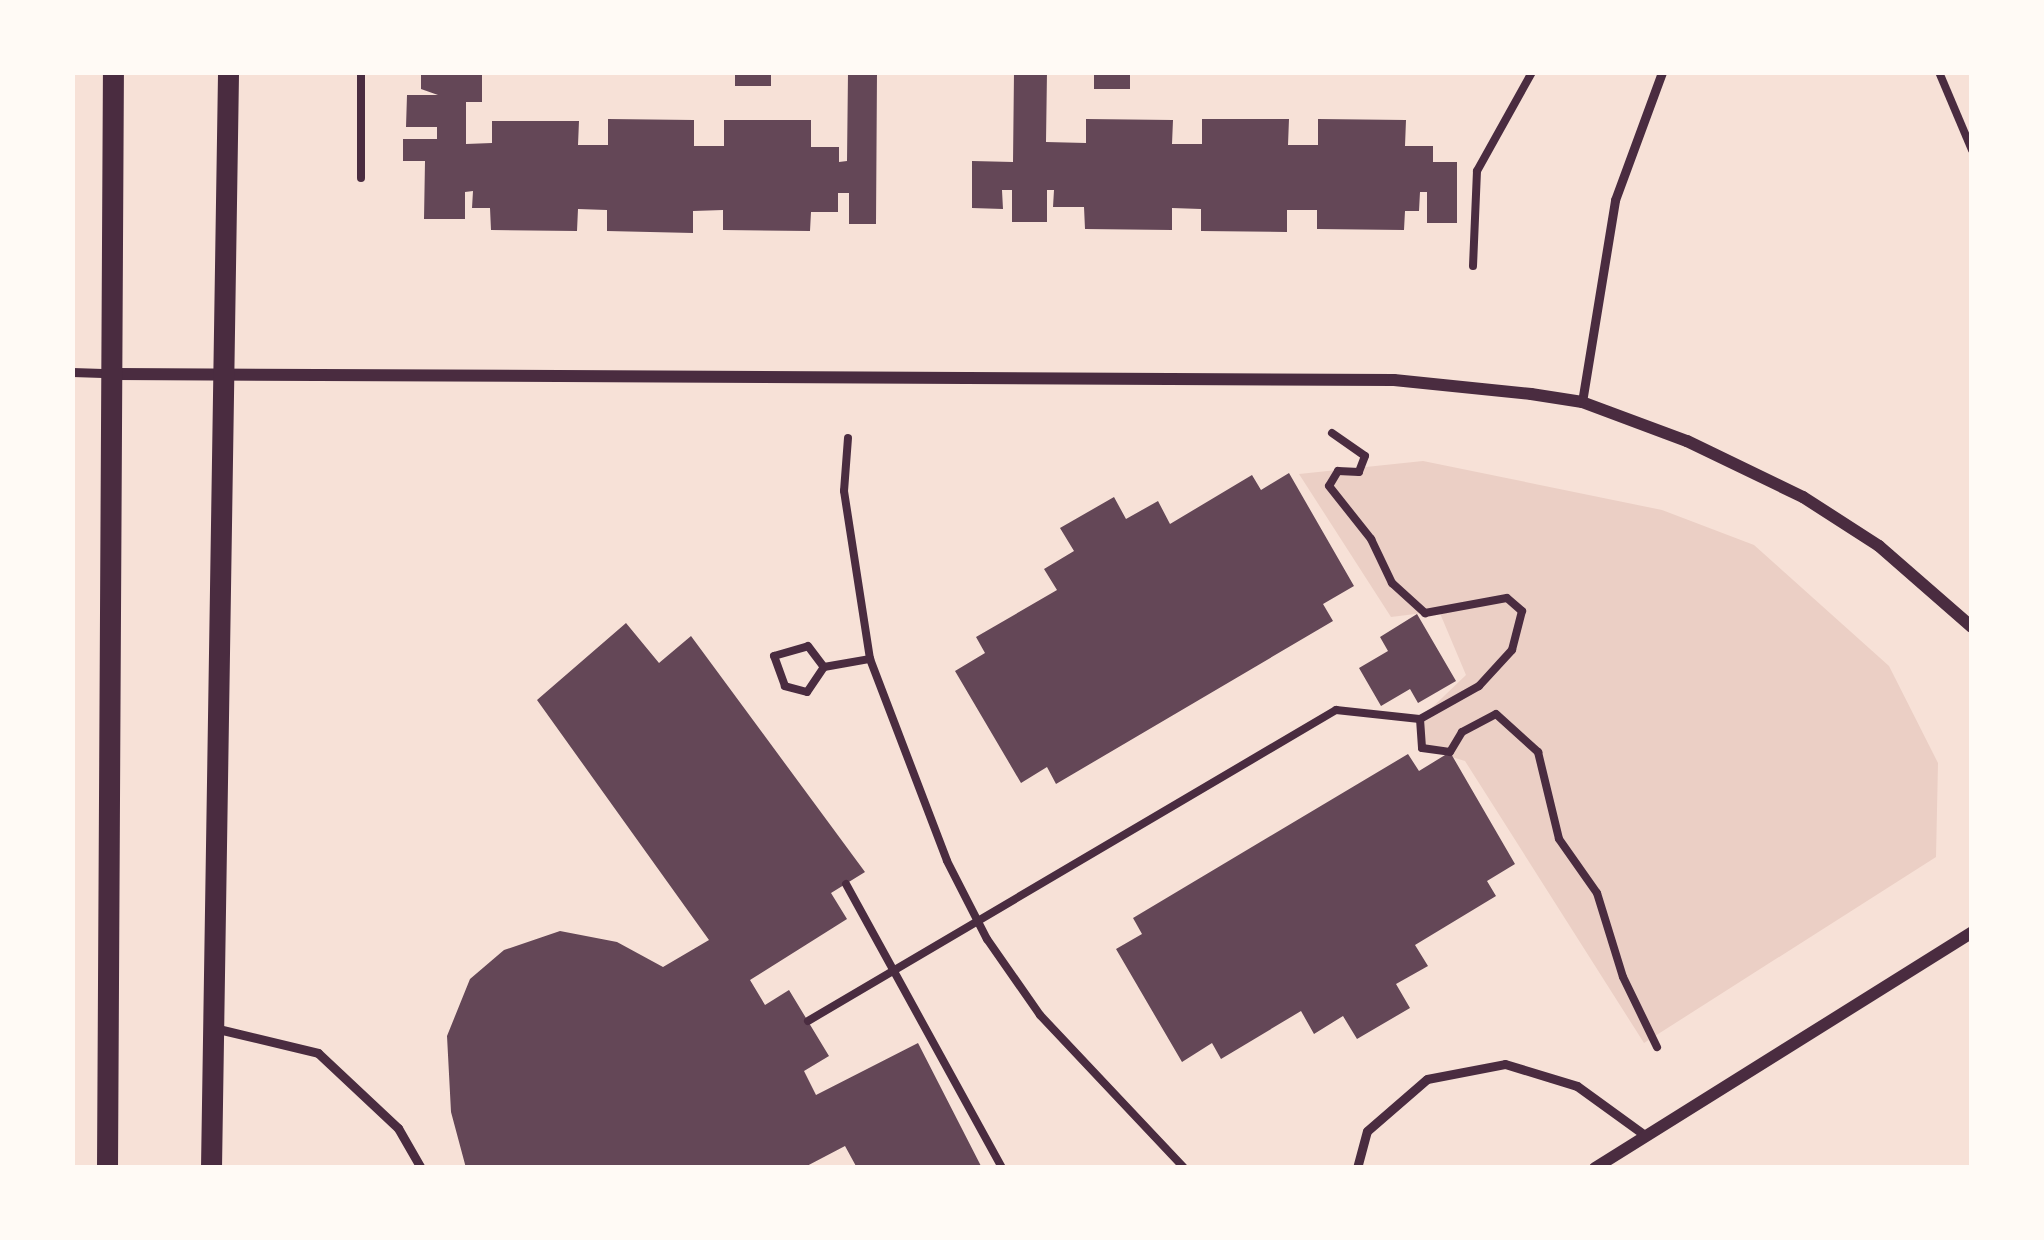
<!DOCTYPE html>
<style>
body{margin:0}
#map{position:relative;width:2044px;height:1240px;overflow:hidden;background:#f7e1d7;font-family:Poppins,sans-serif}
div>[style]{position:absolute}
.green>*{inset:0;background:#ebcfc5}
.building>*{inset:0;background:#644757;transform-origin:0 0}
.path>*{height:8px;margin:-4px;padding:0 4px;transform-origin:4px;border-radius:4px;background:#4a2c40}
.service>*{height:9px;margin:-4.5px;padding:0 4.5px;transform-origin:4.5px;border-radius:4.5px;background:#4a2c40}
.minor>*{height:12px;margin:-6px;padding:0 6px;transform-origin:6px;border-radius:6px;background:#4a2c40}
.tertiary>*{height:21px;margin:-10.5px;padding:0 10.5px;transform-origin:10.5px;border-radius:10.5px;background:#4a2c40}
span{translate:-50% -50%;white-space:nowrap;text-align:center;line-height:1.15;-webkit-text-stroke:9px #fffaf5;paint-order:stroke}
.frame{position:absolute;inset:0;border:75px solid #fffaf5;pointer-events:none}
</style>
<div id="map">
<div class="green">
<div style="clip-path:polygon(1423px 461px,1662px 510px,1754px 545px,1889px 666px,1938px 763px,1936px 857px,1644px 1043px,1465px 761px,1422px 748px,1420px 719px,1466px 675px,1439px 611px,1391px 617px,1299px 474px)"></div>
</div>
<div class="building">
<div style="clip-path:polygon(421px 72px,482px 72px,482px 102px,466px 102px,466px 144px,492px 143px,492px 121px,579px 121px,578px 145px,608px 145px,608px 119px,694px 120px,694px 146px,724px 146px,724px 120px,811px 120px,811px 147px,839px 147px,839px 162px,847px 161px,848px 72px,877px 72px,876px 224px,849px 224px,849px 193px,838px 193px,838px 212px,811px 212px,810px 231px,723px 230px,723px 210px,693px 211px,693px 233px,607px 231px,607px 210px,578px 209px,577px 231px,491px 230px,490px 208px,472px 208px,473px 191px,465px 192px,465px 219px,424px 219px,425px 161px,403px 161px,403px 139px,437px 139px,437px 127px,406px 127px,407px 95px,438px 95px,421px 89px)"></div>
<div style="left:735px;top:72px;width:36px;height:14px"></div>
<div style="clip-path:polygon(1014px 72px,1047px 72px,1046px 142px,1086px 143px,1086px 119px,1173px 120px,1172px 144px,1202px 144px,1202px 119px,1289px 119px,1288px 145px,1318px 145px,1318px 119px,1406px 120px,1405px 146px,1433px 146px,1433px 162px,1457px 162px,1457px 223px,1427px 223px,1427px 192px,1420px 192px,1419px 211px,1405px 211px,1404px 230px,1317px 229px,1317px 210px,1287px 210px,1287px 232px,1201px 231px,1201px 209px,1172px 208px,1172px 230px,1085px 229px,1084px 207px,1053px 207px,1054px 190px,1047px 190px,1047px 222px,1012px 222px,1012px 190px,1002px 190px,1003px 209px,972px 208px,972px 161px,1013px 162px)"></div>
<div style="left:1094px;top:72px;width:36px;height:17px"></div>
<div style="clip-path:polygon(1289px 473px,1354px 586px,1323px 604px,1333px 621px,1056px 784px,1047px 767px,1021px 783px,955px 671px,985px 653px,976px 637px,1057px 590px,1044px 569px,1074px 551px,1060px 528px,1114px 497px,1126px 519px,1158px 501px,1170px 524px,1252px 475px,1261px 490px)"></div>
<div style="clip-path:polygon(1417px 614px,1456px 681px,1418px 703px,1410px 689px,1381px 706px,1359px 668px,1388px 651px,1380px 637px)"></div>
<div style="clip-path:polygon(626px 623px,659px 663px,691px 636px,865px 872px,831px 893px,847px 919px,750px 980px,765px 1005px,789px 990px,829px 1056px,804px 1071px,816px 1095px,918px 1043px,982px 1168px,857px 1168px,845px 1146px,803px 1168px,466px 1168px,451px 1112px,447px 1036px,470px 979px,504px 950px,560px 931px,617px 942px,663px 967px,709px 940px,537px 700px)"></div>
<div style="clip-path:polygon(1450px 752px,1515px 864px,1487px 881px,1496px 896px,1415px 945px,1428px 966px,1396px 984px,1410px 1008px,1357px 1039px,1343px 1016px,1314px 1034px,1301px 1011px,1221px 1059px,1212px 1043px,1182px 1062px,1116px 949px,1142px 934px,1133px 918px,1408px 754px,1419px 771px)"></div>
</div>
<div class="path">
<div style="left:1939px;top:72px;width:85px;rotate:67.1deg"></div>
<div style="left:361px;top:178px;width:106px;rotate:-90deg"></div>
<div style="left:1473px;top:266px;width:95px;rotate:-87.6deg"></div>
<div style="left:1477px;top:171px;width:113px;rotate:-60.9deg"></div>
<div style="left:1332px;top:433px;width:40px;rotate:34.9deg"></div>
<div style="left:1365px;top:456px;width:17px;rotate:111deg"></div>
<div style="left:1359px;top:472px;width:21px;rotate:-177deg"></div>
<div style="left:1338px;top:471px;width:17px;rotate:121deg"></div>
<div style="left:1329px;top:486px;width:68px;rotate:51.6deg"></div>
<div style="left:1371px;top:539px;width:49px;rotate:64.5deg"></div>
<div style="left:1392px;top:583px;width:45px;rotate:42.3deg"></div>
<div style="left:1425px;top:613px;width:83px;rotate:-10.4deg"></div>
<div style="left:1507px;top:598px;width:20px;rotate:41deg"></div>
<div style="left:1522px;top:611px;width:40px;rotate:104.4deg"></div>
<div style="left:1512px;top:650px;width:49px;rotate:132.5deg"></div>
<div style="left:1479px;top:686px;width:68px;rotate:150.8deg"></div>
<div style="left:1420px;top:719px;width:29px;rotate:86deg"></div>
<div style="left:1422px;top:748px;width:28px;rotate:8deg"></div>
<div style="left:1450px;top:752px;width:23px;rotate:-59deg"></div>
<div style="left:1462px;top:732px;width:38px;rotate:-28deg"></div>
<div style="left:1496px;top:714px;width:57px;rotate:42.1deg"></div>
<div style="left:1538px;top:752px;width:89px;rotate:76.4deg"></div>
<div style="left:1559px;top:839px;width:66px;rotate:54.9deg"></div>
<div style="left:1597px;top:893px;width:88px;rotate:72.8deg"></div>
<div style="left:1623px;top:977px;width:78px;rotate:64.1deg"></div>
<div style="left:848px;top:438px;width:53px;rotate:94.3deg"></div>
<div style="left:844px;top:491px;width:170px;rotate:81.2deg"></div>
<div style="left:870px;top:659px;width:216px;rotate:69.1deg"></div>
<div style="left:947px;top:861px;width:88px;rotate:62.9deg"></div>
<div style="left:987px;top:939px;width:93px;rotate:55.1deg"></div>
<div style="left:1040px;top:1015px;width:210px;rotate:46.7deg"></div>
<div style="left:824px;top:667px;width:30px;rotate:124deg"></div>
<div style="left:807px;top:692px;width:23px;rotate:-165deg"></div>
<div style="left:785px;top:686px;width:32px;rotate:-110deg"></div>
<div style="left:774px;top:656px;width:35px;rotate:-16deg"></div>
<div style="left:808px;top:646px;width:26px;rotate:53deg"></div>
<div style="left:824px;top:667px;width:47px;rotate:-9.9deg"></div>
<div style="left:846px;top:884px;width:324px;rotate:61.2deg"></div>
<div style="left:808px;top:1021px;width:613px;rotate:-30.5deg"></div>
<div style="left:1336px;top:710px;width:84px;rotate:6.1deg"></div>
</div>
<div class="service">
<div style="left:72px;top:372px;width:38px;rotate:2deg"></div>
<div style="left:1582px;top:402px;width:205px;rotate:-80.7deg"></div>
<div style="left:1615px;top:200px;width:136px;rotate:-69.8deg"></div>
<div style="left:214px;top:1028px;width:107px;rotate:13.5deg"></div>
<div style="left:318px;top:1053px;width:110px;rotate:43.2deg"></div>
<div style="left:398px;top:1128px;width:46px;rotate:60.1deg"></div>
<div style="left:1357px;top:1168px;width:38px;rotate:-75deg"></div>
<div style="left:1367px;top:1131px;width:79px;rotate:-40.9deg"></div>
<div style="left:1427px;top:1079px;width:79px;rotate:-10.9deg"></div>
<div style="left:1505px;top:1064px;width:75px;rotate:17deg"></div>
<div style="left:1577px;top:1086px;width:85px;rotate:35.9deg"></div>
</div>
<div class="minor">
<div style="left:116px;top:374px;width:1278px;rotate:0.27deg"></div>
<div style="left:1394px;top:380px;width:138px;rotate:5.8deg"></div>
<div style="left:1531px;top:394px;width:52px;rotate:8.9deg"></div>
<div style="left:1582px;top:402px;width:112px;rotate:20.4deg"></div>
<div style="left:1687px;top:441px;width:129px;rotate:25.8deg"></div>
<div style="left:1803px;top:497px;width:90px;rotate:32.8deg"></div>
<div style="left:1879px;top:546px;width:123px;rotate:41.1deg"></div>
<div style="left:1595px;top:1168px;width:445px;rotate:-32deg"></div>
</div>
<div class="tertiary">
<div style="left:107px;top:1168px;width:1096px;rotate:-89.69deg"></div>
<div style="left:211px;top:1168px;width:1096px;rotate:-89.11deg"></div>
</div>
<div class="frame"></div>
</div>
